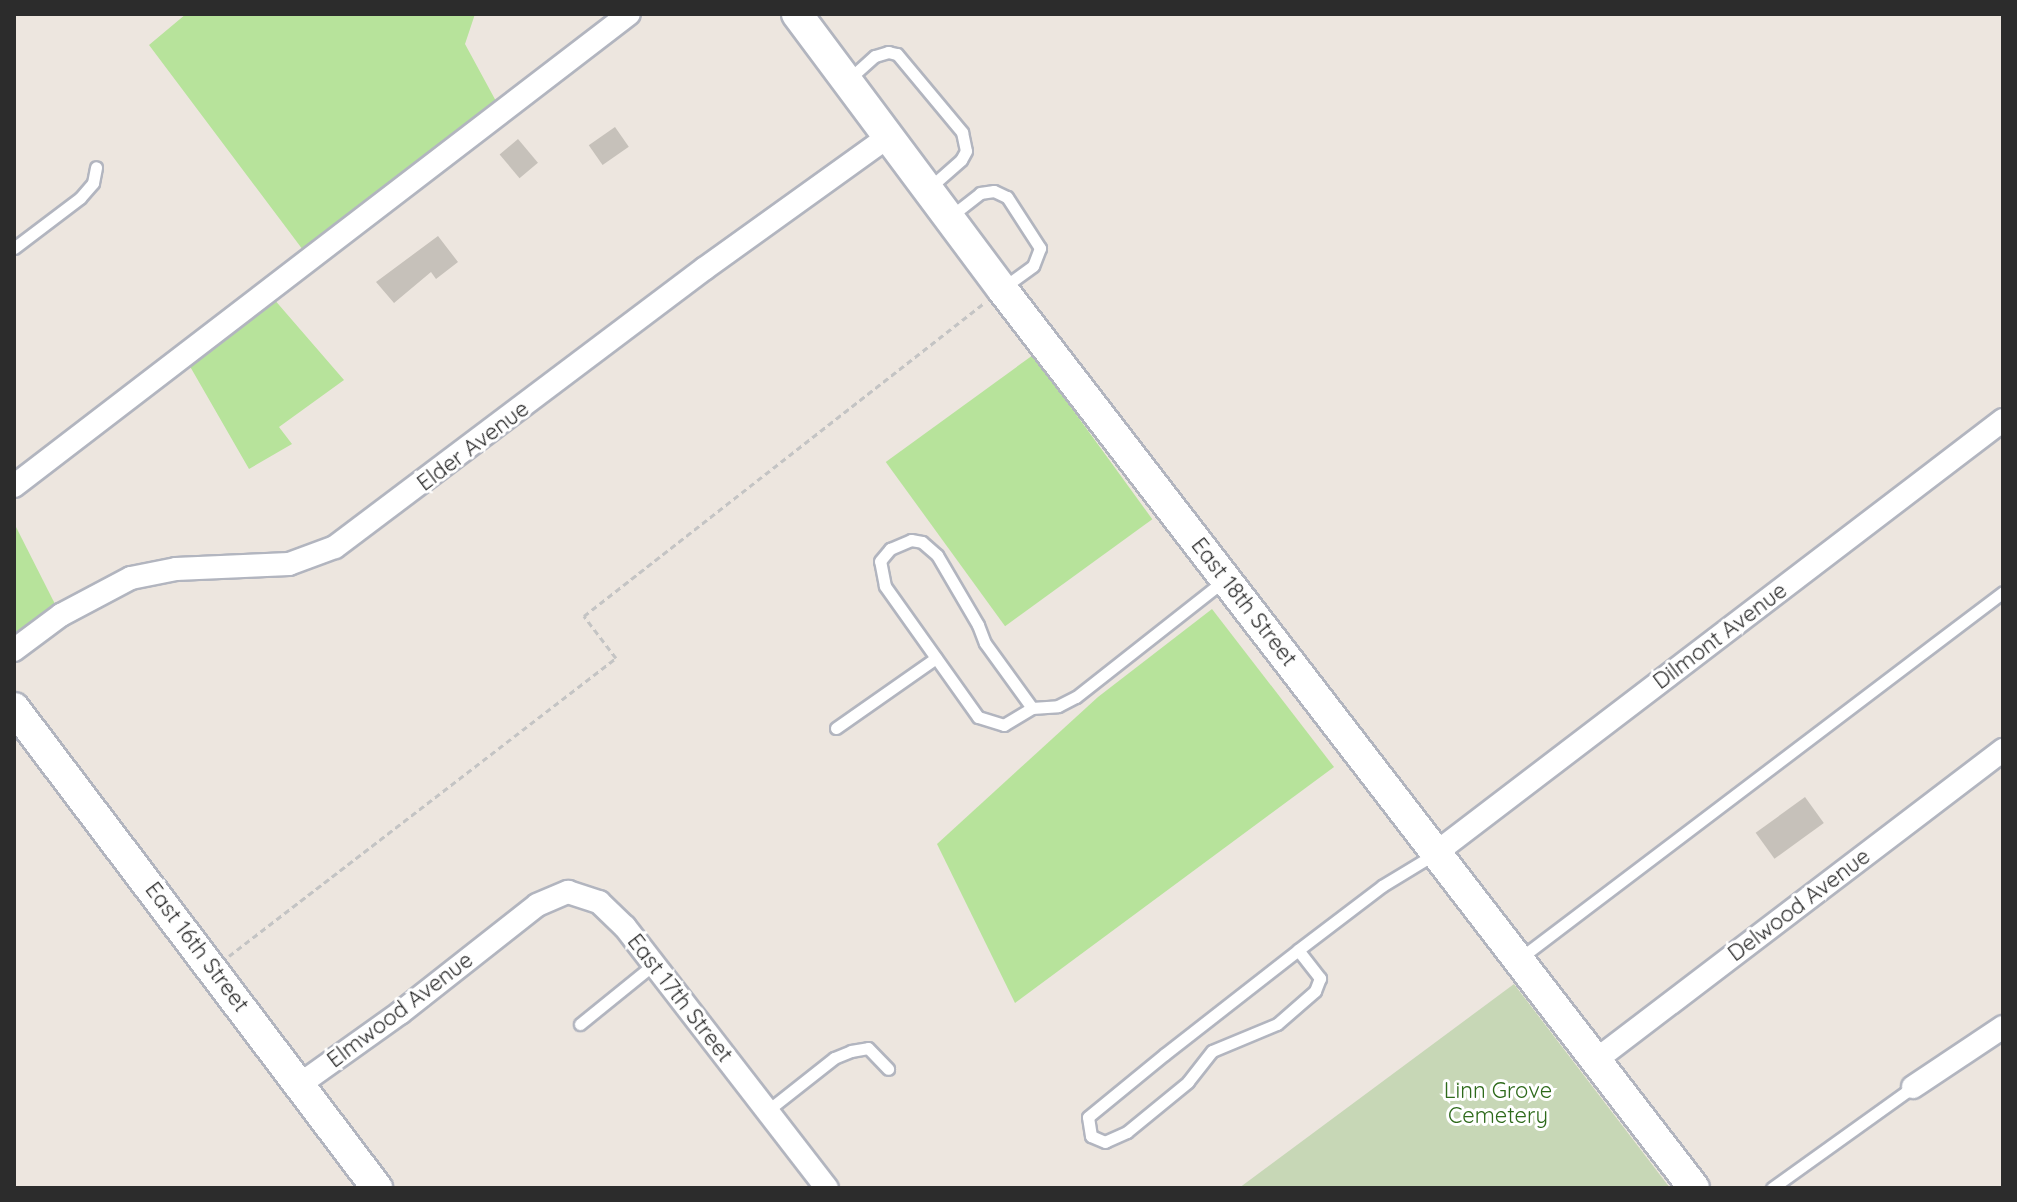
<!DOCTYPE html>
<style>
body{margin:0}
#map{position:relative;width:2017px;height:1202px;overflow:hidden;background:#ede6df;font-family:Quicksand,sans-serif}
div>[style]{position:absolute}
.green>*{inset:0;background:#b7e39b;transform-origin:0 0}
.cemetery>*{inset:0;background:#c7d7b6}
.building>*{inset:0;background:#c6c1ba;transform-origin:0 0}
.path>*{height:3px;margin-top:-1.5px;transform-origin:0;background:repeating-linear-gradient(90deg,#c4c4c4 0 6px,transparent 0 10px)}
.roads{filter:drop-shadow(2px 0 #b2b5bf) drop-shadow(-2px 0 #b2b5bf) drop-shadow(0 2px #b2b5bf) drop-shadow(0 -2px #b2b5bf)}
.lane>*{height:11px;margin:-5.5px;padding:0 5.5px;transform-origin:5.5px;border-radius:5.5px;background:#fff}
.street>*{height:22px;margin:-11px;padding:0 11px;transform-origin:11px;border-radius:11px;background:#fff}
.secondary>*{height:30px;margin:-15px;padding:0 15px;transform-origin:15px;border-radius:15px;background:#fff}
span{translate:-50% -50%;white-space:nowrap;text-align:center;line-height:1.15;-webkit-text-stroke:6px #fff;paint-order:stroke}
.street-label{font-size:22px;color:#2c2c2c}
.park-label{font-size:22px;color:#2e6a1b}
.frame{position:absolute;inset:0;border:16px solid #2c2c2c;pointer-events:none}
</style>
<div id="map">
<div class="green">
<div style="clip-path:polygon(186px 14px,475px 14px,465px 44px,497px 103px,303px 250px,149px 45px)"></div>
<div style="clip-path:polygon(273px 298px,344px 380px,279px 427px,292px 444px,249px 469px,184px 356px)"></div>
<div style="left:1033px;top:355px;width:203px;height:182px;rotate:54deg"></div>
<div style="clip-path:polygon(14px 523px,56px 606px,14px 633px)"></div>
<div style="clip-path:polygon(1212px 609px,1334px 767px,1015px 1003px,937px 844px,1098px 697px)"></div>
</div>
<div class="cemetery">
<div style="clip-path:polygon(1514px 984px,1670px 1188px,1239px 1188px)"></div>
</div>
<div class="building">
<div style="left:615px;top:127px;width:24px;height:32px;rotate:55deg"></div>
<div style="left:518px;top:139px;width:31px;height:24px;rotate:50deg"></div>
<div style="clip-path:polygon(438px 236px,458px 262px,436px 279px,431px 272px,394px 303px,376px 282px)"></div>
<div style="left:1805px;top:797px;width:32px;height:61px;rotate:54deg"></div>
</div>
<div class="path">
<div style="left:229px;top:956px;width:488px;rotate:-37.6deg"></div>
<div style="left:616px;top:658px;width:53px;rotate:-127.3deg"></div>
<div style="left:584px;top:616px;width:508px;rotate:-38.04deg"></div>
</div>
<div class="roads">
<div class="lane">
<div style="left:848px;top:80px;width:36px;rotate:-42deg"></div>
<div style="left:875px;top:56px;width:14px;rotate:-17deg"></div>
<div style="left:888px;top:52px;width:9px;rotate:13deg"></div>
<div style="left:897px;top:54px;width:102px;rotate:50.2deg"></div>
<div style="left:962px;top:132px;width:19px;rotate:78deg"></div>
<div style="left:966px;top:151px;width:10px;rotate:119deg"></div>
<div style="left:961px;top:160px;width:44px;rotate:138.7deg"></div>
<div style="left:951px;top:216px;width:37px;rotate:-38deg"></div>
<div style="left:980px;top:193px;width:14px;rotate:-8deg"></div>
<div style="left:994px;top:191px;width:14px;rotate:25deg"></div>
<div style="left:1007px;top:197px;width:61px;rotate:57.1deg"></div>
<div style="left:1040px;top:248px;width:19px;rotate:111deg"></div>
<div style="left:1033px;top:266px;width:37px;rotate:144deg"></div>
<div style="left:14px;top:248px;width:83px;rotate:-37.1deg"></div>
<div style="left:80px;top:198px;width:20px;rotate:-49deg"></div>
<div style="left:93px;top:183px;width:16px;rotate:-79deg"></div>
<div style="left:1032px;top:708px;width:33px;rotate:149deg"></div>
<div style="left:1004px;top:725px;width:27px;rotate:-163deg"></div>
<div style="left:978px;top:717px;width:161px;rotate:-125.4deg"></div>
<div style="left:885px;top:586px;width:25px;rotate:-101deg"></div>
<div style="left:880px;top:561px;width:16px;rotate:-50deg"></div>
<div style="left:890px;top:549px;width:23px;rotate:-23deg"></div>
<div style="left:911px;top:540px;width:11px;rotate:10deg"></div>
<div style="left:922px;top:542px;width:20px;rotate:41deg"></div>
<div style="left:937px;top:555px;width:81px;rotate:59.6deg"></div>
<div style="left:978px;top:625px;width:19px;rotate:69deg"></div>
<div style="left:985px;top:643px;width:80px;rotate:54.1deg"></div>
<div style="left:1032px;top:708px;width:26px;rotate:-4deg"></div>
<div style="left:1058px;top:706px;width:20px;rotate:-27deg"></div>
<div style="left:1076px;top:697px;width:191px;rotate:-38.2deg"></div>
<div style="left:836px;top:728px;width:122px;rotate:-35deg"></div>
<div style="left:1298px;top:950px;width:36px;rotate:52deg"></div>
<div style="left:1320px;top:978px;width:14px;rotate:111deg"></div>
<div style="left:1315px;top:991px;width:50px;rotate:139deg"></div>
<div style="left:1277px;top:1024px;width:70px;rotate:157.4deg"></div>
<div style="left:1212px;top:1051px;width:39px;rotate:128deg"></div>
<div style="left:1188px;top:1082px;width:79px;rotate:140.7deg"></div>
<div style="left:1127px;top:1132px;width:24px;rotate:156deg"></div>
<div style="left:1105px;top:1142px;width:15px;rotate:-157deg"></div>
<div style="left:1091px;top:1136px;width:19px;rotate:-99deg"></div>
<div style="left:1088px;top:1117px;width:99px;rotate:-39.3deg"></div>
<div style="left:1165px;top:1054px;width:169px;rotate:-38deg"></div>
<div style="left:1298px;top:950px;width:106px;rotate:-37.3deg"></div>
<div style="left:1382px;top:886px;width:60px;rotate:-31.3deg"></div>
<div style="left:1519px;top:959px;width:607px;rotate:-37.17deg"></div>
<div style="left:580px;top:1024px;width:95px;rotate:-39deg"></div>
<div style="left:767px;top:1111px;width:85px;rotate:-38.3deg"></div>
<div style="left:834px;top:1058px;width:18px;rotate:-22deg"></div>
<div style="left:851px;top:1051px;width:17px;rotate:-10deg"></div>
<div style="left:868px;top:1048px;width:29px;rotate:46deg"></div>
<div style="left:1772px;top:1188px;width:173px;rotate:-35.6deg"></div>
</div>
<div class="street">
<div style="left:14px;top:486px;width:775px;rotate:-37.51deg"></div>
<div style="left:14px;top:650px;width:59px;rotate:-36.7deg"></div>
<div style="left:61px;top:615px;width:79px;rotate:-27.9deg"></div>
<div style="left:131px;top:578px;width:46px;rotate:-11.3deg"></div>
<div style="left:176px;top:569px;width:113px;rotate:-2.5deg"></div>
<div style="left:289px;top:564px;width:49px;rotate:-20.3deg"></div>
<div style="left:335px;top:547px;width:462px;rotate:-37deg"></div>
<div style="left:704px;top:269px;width:226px;rotate:-35.7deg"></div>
<div style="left:1437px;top:852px;width:712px;rotate:-37.35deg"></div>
<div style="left:1596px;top:1060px;width:512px;rotate:-37.3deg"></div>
<div style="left:299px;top:1085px;width:124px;rotate:-35.5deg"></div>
<div style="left:400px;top:1013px;width:174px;rotate:-38.2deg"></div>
<div style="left:537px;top:905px;width:34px;rotate:-23deg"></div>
<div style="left:568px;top:892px;width:33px;rotate:18deg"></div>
<div style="left:599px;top:902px;width:36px;rotate:44deg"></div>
<div style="left:625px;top:927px;width:330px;rotate:52.3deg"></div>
<div style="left:1913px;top:1087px;width:108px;rotate:-33.7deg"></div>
</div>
<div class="secondary">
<div style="left:797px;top:14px;width:343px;rotate:53.3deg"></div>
<div style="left:1002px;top:289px;width:1134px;rotate:52.41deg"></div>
<div style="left:14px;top:708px;width:602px;rotate:52.9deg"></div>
</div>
</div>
<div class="street-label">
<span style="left:473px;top:446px;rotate:-37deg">Elder Avenue</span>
<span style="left:1244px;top:602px;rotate:52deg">East 18th Street</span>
<span style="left:1720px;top:636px;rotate:-37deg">Dilmont Avenue</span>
<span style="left:1799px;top:905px;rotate:-37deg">Delwood Avenue</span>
<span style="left:197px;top:947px;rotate:53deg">East 16th Street</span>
<span style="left:680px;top:998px;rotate:52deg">East 17th Street</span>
<span style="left:400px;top:1010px;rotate:-37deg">Elmwood Avenue</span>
</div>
<div class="park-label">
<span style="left:1498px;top:1103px">Linn Grove<br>Cemetery</span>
</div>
<div class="frame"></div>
</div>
